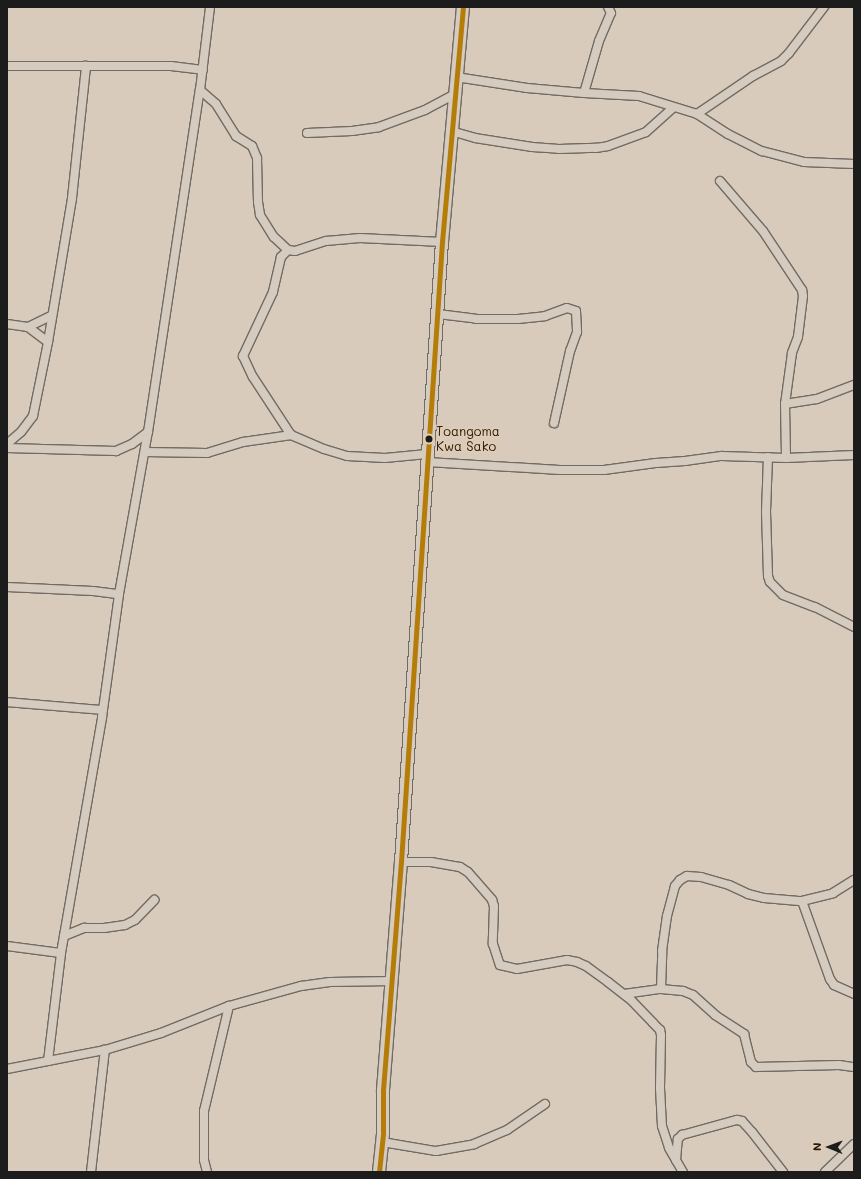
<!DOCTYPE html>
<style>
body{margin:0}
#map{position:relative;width:861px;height:1179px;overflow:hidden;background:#d9cbbb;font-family:Mali,sans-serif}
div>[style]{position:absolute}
.roads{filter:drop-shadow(1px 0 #716b64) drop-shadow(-1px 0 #716b64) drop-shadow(0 1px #716b64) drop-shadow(0 -1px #716b64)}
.street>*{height:8px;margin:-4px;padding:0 4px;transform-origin:4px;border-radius:4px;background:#d5cbbf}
.secondary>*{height:12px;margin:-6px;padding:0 6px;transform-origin:6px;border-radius:6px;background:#d5cbbf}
.bus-1>*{height:5px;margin:-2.5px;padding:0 2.5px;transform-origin:2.5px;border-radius:2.5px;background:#b57d08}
.dots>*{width:11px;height:11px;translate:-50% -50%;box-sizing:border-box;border:2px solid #e6ccae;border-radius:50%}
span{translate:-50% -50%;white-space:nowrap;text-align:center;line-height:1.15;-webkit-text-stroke:3px #e6ccae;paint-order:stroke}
.bus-label{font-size:13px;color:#1c1c1c}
.left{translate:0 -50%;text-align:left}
.frame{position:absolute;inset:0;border:8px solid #1c1c1c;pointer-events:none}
.north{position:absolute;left:809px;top:1127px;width:40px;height:40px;-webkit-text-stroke:3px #e6ccae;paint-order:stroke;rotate:271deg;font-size:11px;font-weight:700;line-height:16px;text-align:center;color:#1c1c1c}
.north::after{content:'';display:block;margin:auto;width:14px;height:18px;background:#1c1c1c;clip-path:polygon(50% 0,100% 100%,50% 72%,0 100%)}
</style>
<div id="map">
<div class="roads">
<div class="street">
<div style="left:7px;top:66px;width:164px"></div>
<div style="left:171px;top:66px;width:32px;rotate:7deg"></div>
<div style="left:456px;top:77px;width:72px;rotate:8.8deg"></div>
<div style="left:527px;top:88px;width:57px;rotate:5deg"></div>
<div style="left:584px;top:93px;width:55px;rotate:3.1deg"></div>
<div style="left:639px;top:96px;width:61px;rotate:17.2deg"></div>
<div style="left:697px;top:114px;width:37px;rotate:33deg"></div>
<div style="left:728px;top:134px;width:38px;rotate:27deg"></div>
<div style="left:762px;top:151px;width:43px;rotate:14.7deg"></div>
<div style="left:804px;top:162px;width:50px;rotate:2.3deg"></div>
<div style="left:200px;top:90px;width:21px;rotate:41deg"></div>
<div style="left:216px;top:104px;width:38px;rotate:58deg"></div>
<div style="left:236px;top:136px;width:19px;rotate:32deg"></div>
<div style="left:252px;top:146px;width:13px;rotate:67deg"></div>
<div style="left:257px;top:158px;width:44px;rotate:88.7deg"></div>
<div style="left:258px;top:202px;width:13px;rotate:81deg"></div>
<div style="left:260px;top:215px;width:26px;rotate:58deg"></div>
<div style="left:274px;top:237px;width:19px;rotate:43deg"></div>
<div style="left:288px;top:250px;width:7px;rotate:8deg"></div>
<div style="left:295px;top:251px;width:33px;rotate:-18deg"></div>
<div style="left:326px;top:241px;width:34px;rotate:-5deg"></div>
<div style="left:360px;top:238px;width:82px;rotate:2.8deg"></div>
<div style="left:584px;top:93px;width:54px;rotate:-73.9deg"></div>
<div style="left:599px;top:41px;width:30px;rotate:-67deg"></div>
<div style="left:611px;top:13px;width:7px;rotate:-117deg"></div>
<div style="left:697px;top:114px;width:68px;rotate:-34.2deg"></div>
<div style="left:753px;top:76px;width:32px;rotate:-28deg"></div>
<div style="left:781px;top:61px;width:11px;rotate:-45deg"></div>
<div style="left:789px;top:53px;width:58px;rotate:-52.7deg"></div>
<div style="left:451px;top:131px;width:25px;rotate:16deg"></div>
<div style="left:475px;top:138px;width:58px;rotate:9deg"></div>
<div style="left:532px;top:147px;width:27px;rotate:4deg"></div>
<div style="left:559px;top:149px;width:37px;rotate:-2deg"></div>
<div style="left:596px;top:148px;width:12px;rotate:-9deg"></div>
<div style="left:608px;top:146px;width:40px;rotate:-20.2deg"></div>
<div style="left:646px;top:132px;width:36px;rotate:-42deg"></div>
<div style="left:307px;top:133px;width:45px;rotate:-2.5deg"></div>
<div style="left:352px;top:131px;width:27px;rotate:-8deg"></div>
<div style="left:379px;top:127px;width:49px;rotate:-20.3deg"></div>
<div style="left:425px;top:110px;width:34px;rotate:-28deg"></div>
<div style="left:720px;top:181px;width:66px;rotate:49.3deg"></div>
<div style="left:763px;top:231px;width:71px;rotate:56.5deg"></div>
<div style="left:802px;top:290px;width:6px;rotate:81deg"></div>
<div style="left:803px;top:296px;width:41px;rotate:97deg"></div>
<div style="left:798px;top:337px;width:17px;rotate:111deg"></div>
<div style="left:792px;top:353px;width:51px;rotate:97.8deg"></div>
<div style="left:785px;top:404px;width:54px;rotate:88.9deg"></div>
<div style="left:288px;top:250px;width:10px;rotate:135deg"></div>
<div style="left:281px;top:257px;width:36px;rotate:103deg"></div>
<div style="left:273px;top:292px;width:71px;rotate:115.1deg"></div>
<div style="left:243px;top:356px;width:23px;rotate:65deg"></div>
<div style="left:253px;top:377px;width:69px;rotate:56.8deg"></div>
<div style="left:438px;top:314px;width:38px;rotate:7deg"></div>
<div style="left:476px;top:319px;width:42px"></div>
<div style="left:518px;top:319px;width:27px;rotate:-6deg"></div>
<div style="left:545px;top:316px;width:23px;rotate:-20deg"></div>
<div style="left:567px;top:308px;width:9px;rotate:18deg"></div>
<div style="left:576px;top:311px;width:21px;rotate:87deg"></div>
<div style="left:577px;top:332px;width:20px;rotate:110deg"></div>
<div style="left:570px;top:351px;width:74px;rotate:102.5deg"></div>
<div style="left:7px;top:324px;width:21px;rotate:8deg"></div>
<div style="left:28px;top:327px;width:25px;rotate:37deg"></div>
<div style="left:28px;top:327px;width:25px;rotate:-26deg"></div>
<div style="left:785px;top:404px;width:32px;rotate:-9deg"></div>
<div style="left:817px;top:399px;width:40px;rotate:-21deg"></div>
<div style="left:7px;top:444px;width:18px;rotate:-41deg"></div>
<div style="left:21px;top:432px;width:20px;rotate:-53deg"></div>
<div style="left:33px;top:416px;width:76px;rotate:-78.5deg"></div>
<div style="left:48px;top:342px;width:146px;rotate:-80.5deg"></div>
<div style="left:72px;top:198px;width:133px;rotate:-83.9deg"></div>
<div style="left:7px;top:448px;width:109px;rotate:1.6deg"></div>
<div style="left:116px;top:451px;width:17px;rotate:-24deg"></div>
<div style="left:132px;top:444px;width:20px;rotate:-37deg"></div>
<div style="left:145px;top:452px;width:62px;rotate:0.9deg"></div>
<div style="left:207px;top:453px;width:38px;rotate:-17deg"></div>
<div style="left:243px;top:442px;width:49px;rotate:-8.3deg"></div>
<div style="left:291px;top:435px;width:36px;rotate:23deg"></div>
<div style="left:324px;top:449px;width:24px;rotate:17deg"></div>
<div style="left:347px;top:456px;width:38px;rotate:3deg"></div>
<div style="left:385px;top:458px;width:42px;rotate:-5.4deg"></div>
<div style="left:768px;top:457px;width:55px;rotate:92.1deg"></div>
<div style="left:766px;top:512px;width:64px;rotate:88.2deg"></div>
<div style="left:768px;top:576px;width:6px;rotate:72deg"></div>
<div style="left:770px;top:582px;width:18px;rotate:45deg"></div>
<div style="left:783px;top:595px;width:34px;rotate:21deg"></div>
<div style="left:815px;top:607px;width:44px;rotate:27.1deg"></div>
<div style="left:427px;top:462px;width:133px;rotate:3.4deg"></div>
<div style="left:560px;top:470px;width:44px"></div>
<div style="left:604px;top:470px;width:52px;rotate:-7.7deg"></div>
<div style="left:656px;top:463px;width:29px;rotate:-4deg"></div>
<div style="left:685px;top:461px;width:37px;rotate:-8deg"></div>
<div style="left:722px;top:456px;width:64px;rotate:1.8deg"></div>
<div style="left:786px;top:458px;width:68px;rotate:-2.5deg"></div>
<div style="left:7px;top:587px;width:86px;rotate:2.7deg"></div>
<div style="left:93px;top:591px;width:26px;rotate:7deg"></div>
<div style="left:7px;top:702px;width:96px;rotate:4.8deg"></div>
<div style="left:401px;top:862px;width:30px"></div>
<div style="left:431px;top:862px;width:29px;rotate:10deg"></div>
<div style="left:460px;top:867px;width:9px;rotate:32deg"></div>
<div style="left:468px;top:872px;width:37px;rotate:49deg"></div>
<div style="left:492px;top:900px;width:6px;rotate:72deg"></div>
<div style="left:494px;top:906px;width:38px;rotate:92deg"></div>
<div style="left:493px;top:944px;width:22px;rotate:72deg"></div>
<div style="left:500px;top:965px;width:17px;rotate:13deg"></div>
<div style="left:517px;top:969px;width:51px;rotate:-10.2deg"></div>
<div style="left:567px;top:960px;width:10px;rotate:11deg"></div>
<div style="left:577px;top:962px;width:10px;rotate:24deg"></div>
<div style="left:586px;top:966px;width:27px;rotate:36deg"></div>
<div style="left:608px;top:982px;width:29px;rotate:38deg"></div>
<div style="left:631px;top:1000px;width:32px;rotate:46deg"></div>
<div style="left:653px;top:1023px;width:10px;rotate:45deg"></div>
<div style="left:660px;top:1030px;width:5px;rotate:79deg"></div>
<div style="left:661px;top:1035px;width:53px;rotate:91.1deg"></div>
<div style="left:660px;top:1088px;width:38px;rotate:87deg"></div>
<div style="left:662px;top:1126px;width:23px;rotate:72deg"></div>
<div style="left:669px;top:1148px;width:28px;rotate:60deg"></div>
<div style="left:802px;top:901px;width:83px;rotate:70.3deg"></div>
<div style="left:830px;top:979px;width:7px;rotate:56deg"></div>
<div style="left:834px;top:985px;width:22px;rotate:24deg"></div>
<div style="left:64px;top:936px;width:22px;rotate:-22deg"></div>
<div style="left:84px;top:928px;width:20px"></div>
<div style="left:104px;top:928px;width:21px;rotate:-8deg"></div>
<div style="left:125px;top:925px;width:11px;rotate:-27deg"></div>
<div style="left:135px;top:920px;width:28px;rotate:-46deg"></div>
<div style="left:7px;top:946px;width:54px;rotate:7.4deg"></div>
<div style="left:661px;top:989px;width:38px;rotate:-88deg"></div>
<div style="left:662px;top:951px;width:35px;rotate:-82deg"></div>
<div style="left:667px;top:916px;width:31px;rotate:-75deg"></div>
<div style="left:675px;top:886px;width:8px;rotate:-50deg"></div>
<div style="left:680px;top:880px;width:8px;rotate:-30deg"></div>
<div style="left:687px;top:876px;width:14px;rotate:4deg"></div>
<div style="left:701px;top:877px;width:29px;rotate:16deg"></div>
<div style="left:729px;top:885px;width:21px;rotate:25deg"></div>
<div style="left:748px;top:894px;width:16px;rotate:14deg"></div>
<div style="left:764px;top:898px;width:38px;rotate:5deg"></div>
<div style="left:802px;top:901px;width:32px;rotate:-14deg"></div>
<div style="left:833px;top:893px;width:25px;rotate:-32deg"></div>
<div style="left:624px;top:994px;width:37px;rotate:-8deg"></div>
<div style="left:661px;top:989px;width:22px;rotate:5deg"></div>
<div style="left:683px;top:991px;width:11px;rotate:22deg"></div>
<div style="left:693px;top:995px;width:30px;rotate:42deg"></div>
<div style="left:715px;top:1015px;width:35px;rotate:33deg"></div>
<div style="left:744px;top:1034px;width:29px;rotate:76deg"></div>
<div style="left:751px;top:1062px;width:7px;rotate:45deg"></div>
<div style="left:756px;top:1067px;width:83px;rotate:-1.4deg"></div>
<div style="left:839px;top:1065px;width:15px;rotate:8deg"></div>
<div style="left:48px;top:1061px;width:109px;rotate:-83.1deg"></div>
<div style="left:61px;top:953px;width:240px;rotate:-80.1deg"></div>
<div style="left:102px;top:717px;width:124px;rotate:-82.1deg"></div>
<div style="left:119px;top:594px;width:165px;rotate:-79.9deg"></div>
<div style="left:148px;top:432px;width:346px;rotate:-81.4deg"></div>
<div style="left:200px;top:90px;width:84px;rotate:-83.1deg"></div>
<div style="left:7px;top:1069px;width:100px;rotate:-11deg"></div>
<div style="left:105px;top:1050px;width:59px;rotate:-16.9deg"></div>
<div style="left:161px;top:1033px;width:73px;rotate:-21.7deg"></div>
<div style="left:229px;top:1006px;width:75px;rotate:-15.5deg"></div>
<div style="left:301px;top:986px;width:29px;rotate:-8deg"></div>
<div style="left:330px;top:982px;width:62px;rotate:-0.9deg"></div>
<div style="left:382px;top:1142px;width:55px;rotate:9.5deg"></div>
<div style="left:436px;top:1151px;width:39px;rotate:-10deg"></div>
<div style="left:474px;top:1144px;width:36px;rotate:-23deg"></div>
<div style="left:507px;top:1130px;width:46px;rotate:-34.4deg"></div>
<div style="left:676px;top:1160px;width:21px;rotate:-85deg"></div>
<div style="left:678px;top:1139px;width:6px;rotate:-45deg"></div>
<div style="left:682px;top:1135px;width:57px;rotate:-15.3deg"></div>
<div style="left:737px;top:1120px;width:5px;rotate:11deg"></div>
<div style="left:742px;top:1121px;width:15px;rotate:48deg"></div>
<div style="left:752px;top:1132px;width:51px;rotate:52.2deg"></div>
<div style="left:91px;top:1172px;width:123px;rotate:-83.5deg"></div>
<div style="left:207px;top:1172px;width:12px;rotate:-104deg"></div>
<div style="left:204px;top:1160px;width:49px;rotate:-90deg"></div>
<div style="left:204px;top:1111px;width:108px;rotate:-76.6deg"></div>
<div style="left:825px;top:1172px;width:40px;rotate:-44deg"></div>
</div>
<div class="secondary">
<div style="left:379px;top:1172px;width:39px;rotate:-84deg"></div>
<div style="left:383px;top:1133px;width:43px;rotate:-90deg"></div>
<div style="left:383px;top:1090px;width:229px;rotate:-85.5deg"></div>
<div style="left:401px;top:862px;width:621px;rotate:-86.22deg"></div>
<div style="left:442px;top:242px;width:236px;rotate:-84.9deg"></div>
</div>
</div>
<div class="bus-1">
<div style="left:379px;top:1172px;width:39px;rotate:-84deg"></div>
<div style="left:383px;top:1133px;width:43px;rotate:-90deg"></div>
<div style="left:383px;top:1090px;width:229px;rotate:-85.5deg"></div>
<div style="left:401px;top:862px;width:621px;rotate:-86.22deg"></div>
<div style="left:442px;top:242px;width:236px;rotate:-84.9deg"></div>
</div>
<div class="dots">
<div style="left:429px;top:439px;background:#1c1c1c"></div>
</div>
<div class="bus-label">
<span class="left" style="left:436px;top:439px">Toangoma<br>Kwa Sako</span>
</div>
<div class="frame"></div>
<div class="north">N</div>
</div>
